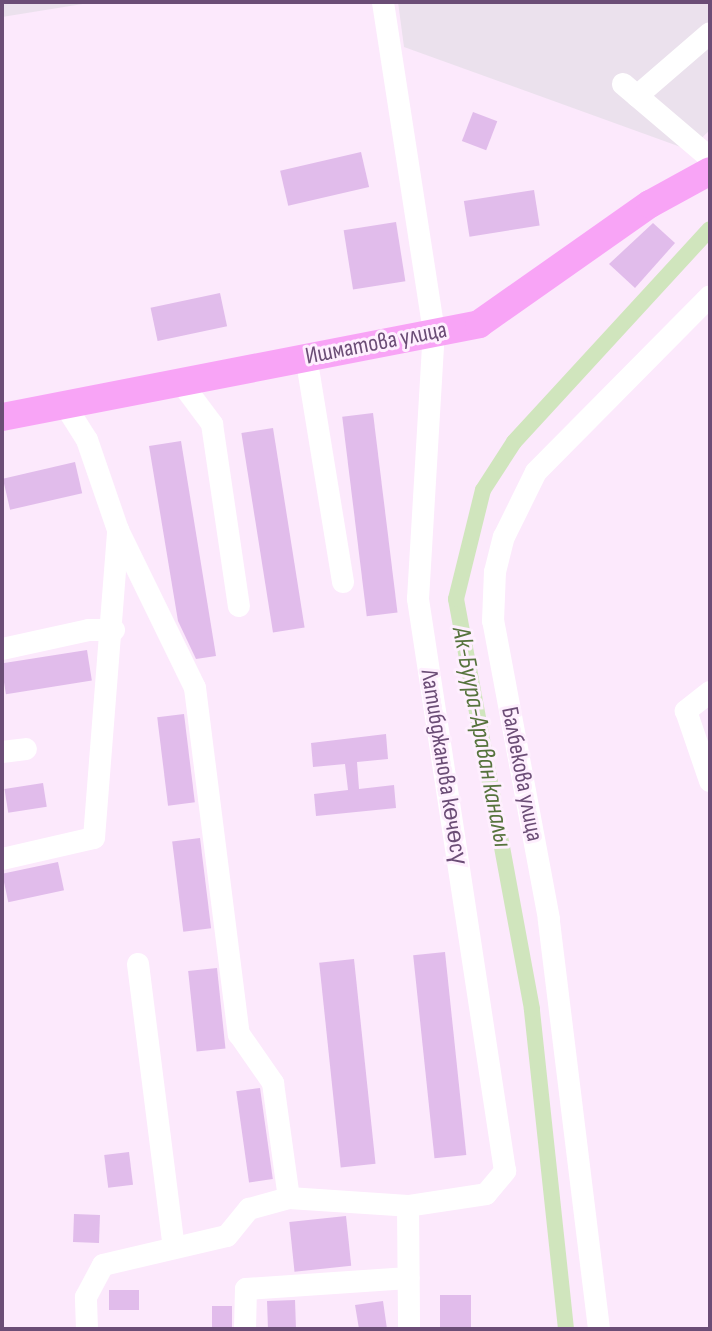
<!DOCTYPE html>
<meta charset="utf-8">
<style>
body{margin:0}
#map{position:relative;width:712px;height:1331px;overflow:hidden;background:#fce9fc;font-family:"Sofia Sans Condensed",sans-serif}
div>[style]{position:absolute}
.industrial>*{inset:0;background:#ebe1ed}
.canal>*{height:16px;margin:-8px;padding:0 8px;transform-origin:8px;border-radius:8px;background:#d0e5bd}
.building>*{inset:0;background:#e1bceb;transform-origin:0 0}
.minor>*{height:22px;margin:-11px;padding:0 11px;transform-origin:11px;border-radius:11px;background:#fff}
.major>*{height:28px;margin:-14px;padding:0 14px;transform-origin:14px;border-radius:14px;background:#f8a4f6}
span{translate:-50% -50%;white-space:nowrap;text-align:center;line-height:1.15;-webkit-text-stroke:6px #feeffe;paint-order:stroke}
.street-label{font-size:24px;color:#6b4d76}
.water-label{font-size:26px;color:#56733d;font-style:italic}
.frame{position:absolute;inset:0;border:4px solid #6b4d76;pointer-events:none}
</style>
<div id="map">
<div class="industrial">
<div style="clip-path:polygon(2px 2px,95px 2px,2px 17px)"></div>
<div style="clip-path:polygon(398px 2px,710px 2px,710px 130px,689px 150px,404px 47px)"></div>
</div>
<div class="canal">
<div style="left:566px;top:1329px;width:322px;rotate:-96.1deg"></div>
<div style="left:532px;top:1009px;width:417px;rotate:-100.5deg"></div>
<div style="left:456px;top:599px;width:112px;rotate:-76.1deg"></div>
<div style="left:483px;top:490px;width:57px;rotate:-57.1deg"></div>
<div style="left:514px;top:442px;width:289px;rotate:-47.4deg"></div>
</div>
<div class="building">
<div style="left:473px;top:112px;width:26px;height:31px;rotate:21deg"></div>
<div style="left:361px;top:152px;width:36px;height:83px;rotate:77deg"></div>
<div style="left:534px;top:190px;width:36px;height:71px;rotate:81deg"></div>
<div style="left:396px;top:222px;width:60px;height:53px;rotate:81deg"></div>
<div style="clip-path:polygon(653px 223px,675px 243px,635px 288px,609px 264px)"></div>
<div style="left:220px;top:293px;width:34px;height:71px;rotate:78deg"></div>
<div style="left:373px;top:413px;width:201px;height:31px;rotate:83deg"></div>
<div style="left:273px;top:428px;width:202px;height:32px;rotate:81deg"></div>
<div style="clip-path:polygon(181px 441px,216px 656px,196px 659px,178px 621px,149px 446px)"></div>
<div style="left:75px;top:462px;width:32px;height:74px;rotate:77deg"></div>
<div style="left:87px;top:650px;width:31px;height:87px;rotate:81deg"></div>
<div style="left:184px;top:714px;width:89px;height:27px;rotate:83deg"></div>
<div style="clip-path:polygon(386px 734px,388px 759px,357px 762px,359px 789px,394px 785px,396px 808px,316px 816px,314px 794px,348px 790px,345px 764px,313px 767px,311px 743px)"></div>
<div style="left:43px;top:783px;width:24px;height:39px;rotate:81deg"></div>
<div style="left:200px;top:838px;width:91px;height:28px;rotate:83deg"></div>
<div style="left:58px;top:862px;width:29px;height:57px;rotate:78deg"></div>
<div style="left:445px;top:952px;width:204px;height:32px;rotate:84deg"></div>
<div style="left:354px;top:959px;width:206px;height:35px;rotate:84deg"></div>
<div style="left:217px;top:968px;width:81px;height:29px;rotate:84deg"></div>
<div style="left:260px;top:1088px;width:92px;height:24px;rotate:82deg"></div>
<div style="left:129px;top:1152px;width:33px;height:25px;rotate:83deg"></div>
<div style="left:74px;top:1214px;width:26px;height:28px;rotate:2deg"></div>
<div style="left:346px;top:1216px;width:50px;height:57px;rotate:84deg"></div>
<div style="left:109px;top:1290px;width:30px;height:20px"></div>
<div style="left:440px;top:1295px;width:31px;height:34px"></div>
<div style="left:295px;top:1300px;width:29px;height:28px;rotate:88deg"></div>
<div style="clip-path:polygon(383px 1301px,387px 1329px,359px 1329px,355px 1305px)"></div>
<div style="left:212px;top:1306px;width:20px;height:23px"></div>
</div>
<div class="minor">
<div style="left:623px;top:84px;width:114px;rotate:40.4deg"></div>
<div style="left:637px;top:96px;width:96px;rotate:-40.8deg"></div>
<div style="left:306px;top:356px;width:229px;rotate:80.7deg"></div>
<div style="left:180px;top:381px;width:54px;rotate:53.3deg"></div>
<div style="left:212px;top:424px;width:184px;rotate:81.6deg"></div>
<div style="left:118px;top:530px;width:176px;rotate:64deg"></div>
<div style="left:195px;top:688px;width:349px;rotate:82.8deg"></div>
<div style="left:239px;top:1034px;width:60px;rotate:55.2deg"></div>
<div style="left:273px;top:1083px;width:116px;rotate:82.1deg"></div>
<div style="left:2px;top:649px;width:89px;rotate:-12.3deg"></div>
<div style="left:89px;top:630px;width:25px"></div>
<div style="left:710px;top:692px;width:31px;rotate:142deg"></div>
<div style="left:686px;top:711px;width:74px;rotate:71.1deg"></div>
<div style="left:2px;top:752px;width:24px;rotate:-7deg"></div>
<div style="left:2px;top:859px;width:94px;rotate:-12.9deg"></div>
<div style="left:94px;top:838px;width:309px;rotate:-85.5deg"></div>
<div style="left:118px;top:530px;width:95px;rotate:-109deg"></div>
<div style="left:87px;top:440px;width:41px;rotate:-122.2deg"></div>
<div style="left:138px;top:964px;width:286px;rotate:82.8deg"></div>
<div style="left:408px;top:1206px;width:123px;rotate:89.5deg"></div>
<div style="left:87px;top:1329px;width:32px;rotate:-92deg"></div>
<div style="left:86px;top:1297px;width:36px;rotate:-62deg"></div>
<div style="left:103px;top:1265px;width:127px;rotate:-13.2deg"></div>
<div style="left:227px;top:1236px;width:35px;rotate:-51deg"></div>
<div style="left:249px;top:1209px;width:41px;rotate:-15.4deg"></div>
<div style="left:289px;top:1198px;width:119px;rotate:3.8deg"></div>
<div style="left:408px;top:1206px;width:79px;rotate:-8.7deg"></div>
<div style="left:486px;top:1194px;width:30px;rotate:-50deg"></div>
<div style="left:505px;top:1171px;width:579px;rotate:-98.65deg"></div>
<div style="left:418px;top:599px;width:267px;rotate:-86.6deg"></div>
<div style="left:434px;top:332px;width:334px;rotate:-98.8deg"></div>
<div style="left:245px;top:1329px;width:40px;rotate:-88.6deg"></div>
<div style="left:246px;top:1289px;width:163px;rotate:-3.9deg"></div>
<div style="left:599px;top:1329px;width:413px;rotate:-97deg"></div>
<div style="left:549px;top:919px;width:303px;rotate:-100.6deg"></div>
<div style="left:493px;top:621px;width:49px;rotate:-87.7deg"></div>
<div style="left:495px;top:572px;width:36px;rotate:-76deg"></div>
<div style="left:504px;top:537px;width:72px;rotate:-63.8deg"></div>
<div style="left:536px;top:472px;width:247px;rotate:-45.3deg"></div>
</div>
<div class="major">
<div style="left:2px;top:417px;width:486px;rotate:-11deg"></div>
<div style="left:479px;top:324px;width:209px;rotate:-35.1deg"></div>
<div style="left:650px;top:204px;width:68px;rotate:-28.8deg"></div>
</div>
<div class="street-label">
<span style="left:376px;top:343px;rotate:-11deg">Ишматова улица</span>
<span style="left:444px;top:767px;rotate:81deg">Латибджанова көчөсү</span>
<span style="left:522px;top:774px;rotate:79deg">Балбекова улица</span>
</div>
<div class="water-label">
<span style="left:481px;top:737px;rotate:79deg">Ак-Буура-Араван каналы</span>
</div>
<div class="frame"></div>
</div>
